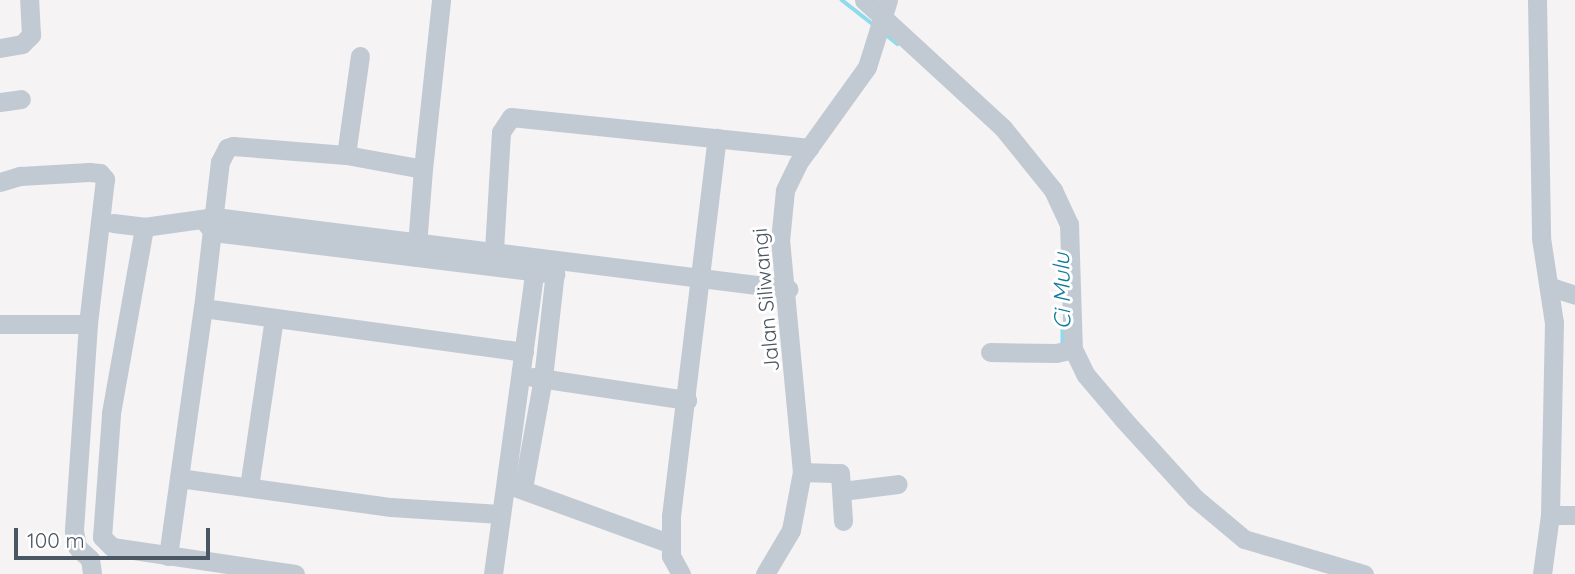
<!DOCTYPE html>
<style>
body{margin:0}
#map{position:relative;width:1575px;height:574px;overflow:hidden;background:#f5f3f3;font-family:Quicksand,sans-serif}
div>[style]{position:absolute}
.stream>*{height:3.5px;margin:-1.75px;padding:0 1.75px;transform-origin:1.75px;border-radius:1.75px;background:#90daee}
.minor>*{height:19px;margin:-9.5px;padding:0 9.5px;transform-origin:9.5px;border-radius:9.5px;background:#c1cad2}
span{translate:-50% -50%;white-space:nowrap;text-align:center;line-height:1.15;-webkit-text-stroke:6px #fff;paint-order:stroke}
.street-label{font-size:21px;color:#4a5661}
.water-label{font-size:23px;color:#0c7c9b;font-style:italic}
.scale{position:absolute;left:14px;top:528px;width:196px;height:32px;box-sizing:border-box;border:4px solid #4a5661;border-top:0;padding-left:9px;font-size:21px;line-height:24px;white-space:nowrap;color:#4a5661;-webkit-text-stroke:5px #fff;paint-order:stroke}
</style>
<div id="map">
<div class="stream">
<div style="left:842px;top:0;width:41px;rotate:38deg"></div>
<div style="left:885px;top:34px;width:16px;rotate:38deg"></div>
<div style="left:1063px;top:325px;width:20px;rotate:90deg"></div>
</div>
<div class="minor">
<div style="left:864px;top:0;width:189px;rotate:42.6deg"></div>
<div style="left:1003px;top:128px;width:80px;rotate:51.1deg"></div>
<div style="left:1053px;top:190px;width:38px;rotate:65deg"></div>
<div style="left:1069px;top:224px;width:125px;rotate:88.2deg"></div>
<div style="left:1073px;top:349px;width:28px;rotate:64deg"></div>
<div style="left:1085px;top:374px;width:60px;rotate:49.7deg"></div>
<div style="left:1124px;top:420px;width:105px;rotate:47.7deg"></div>
<div style="left:1195px;top:498px;width:64px;rotate:39.9deg"></div>
<div style="left:1244px;top:539px;width:125px;rotate:16.3deg"></div>
<div style="left:1537px;top:0;width:238px;rotate:89deg"></div>
<div style="left:1541px;top:238px;width:86px;rotate:81.3deg"></div>
<div style="left:1554px;top:323px;width:192px;rotate:91.2deg"></div>
<div style="left:1550px;top:515px;width:60px;rotate:97.7deg"></div>
<div style="left:0;top:48px;width:22px;rotate:-10deg"></div>
<div style="left:22px;top:44px;width:13px;rotate:-45deg"></div>
<div style="left:31px;top:35px;width:35px;rotate:-93deg"></div>
<div style="left:0;top:102px;width:21px;rotate:-8deg"></div>
<div style="left:346px;top:155px;width:100px;rotate:-82deg"></div>
<div style="left:423px;top:169px;width:170px;rotate:-83.9deg"></div>
<div style="left:0;top:182px;width:21px;rotate:-17deg"></div>
<div style="left:20px;top:176px;width:69px;rotate:-3.3deg"></div>
<div style="left:89px;top:172px;width:11px;rotate:5deg"></div>
<div style="left:100px;top:173px;width:8px;rotate:50deg"></div>
<div style="left:105px;top:179px;width:146px;rotate:96.7deg"></div>
<div style="left:88px;top:324px;width:207px;rotate:93.9deg"></div>
<div style="left:74px;top:531px;width:16px;rotate:79deg"></div>
<div style="left:77px;top:547px;width:18px;rotate:43deg"></div>
<div style="left:90px;top:559px;width:15px;rotate:82deg"></div>
<div style="left:205px;top:222px;width:13px;rotate:51deg"></div>
<div style="left:213px;top:232px;width:345px;rotate:7deg"></div>
<div style="left:113px;top:223px;width:31px;rotate:7deg"></div>
<div style="left:494px;top:250px;width:118px;rotate:-86.6deg"></div>
<div style="left:501px;top:132px;width:18px;rotate:-56deg"></div>
<div style="left:511px;top:117px;width:300px;rotate:5.9deg"></div>
<div style="left:1551px;top:287px;width:25px;rotate:18deg"></div>
<div style="left:203px;top:308px;width:147px;rotate:-83.4deg"></div>
<div style="left:220px;top:162px;width:16px;rotate:-63deg"></div>
<div style="left:227px;top:148px;width:6px;rotate:-18deg"></div>
<div style="left:233px;top:146px;width:113px;rotate:4.6deg"></div>
<div style="left:346px;top:155px;width:78px;rotate:10.3deg"></div>
<div style="left:423px;top:169px;width:88px;rotate:94.5deg"></div>
<div style="left:0;top:324px;width:88px"></div>
<div style="left:990px;top:352px;width:66px;rotate:0.9deg"></div>
<div style="left:1056px;top:353px;width:17px;rotate:-13deg"></div>
<div style="left:533px;top:377px;width:156px;rotate:8.5deg"></div>
<div style="left:802px;top:472px;width:38px;rotate:2deg"></div>
<div style="left:840px;top:473px;width:48px;rotate:86.4deg"></div>
<div style="left:179px;top:478px;width:214px;rotate:7.8deg"></div>
<div style="left:391px;top:507px;width:109px;rotate:3.7deg"></div>
<div style="left:512px;top:486px;width:167px;rotate:20deg"></div>
<div style="left:249px;top:487px;width:171px;rotate:-81.6deg"></div>
<div style="left:523px;top:488px;width:112px;rotate:-79.7deg"></div>
<div style="left:543px;top:378px;width:116px;rotate:-83.6deg"></div>
<div style="left:842px;top:491px;width:56px;rotate:-7.1deg"></div>
<div style="left:1550px;top:515px;width:25px"></div>
<div style="left:168px;top:556px;width:250px;rotate:-82deg"></div>
<div style="left:203px;top:308px;width:324px;rotate:7.8deg"></div>
<div style="left:295px;top:574px;width:185px;rotate:-171.6deg"></div>
<div style="left:112px;top:547px;width:14px;rotate:-135deg"></div>
<div style="left:102px;top:537px;width:124px;rotate:-85.8deg"></div>
<div style="left:111px;top:413px;width:189px;rotate:-79.9deg"></div>
<div style="left:144px;top:227px;width:72px;rotate:-8deg"></div>
<div style="left:215px;top:217px;width:578px;rotate:7.16deg"></div>
<div style="left:493px;top:574px;width:317px;rotate:-82.2deg"></div>
<div style="left:681px;top:574px;width:21px;rotate:-119deg"></div>
<div style="left:671px;top:556px;width:40px;rotate:-90deg"></div>
<div style="left:671px;top:516px;width:381px;rotate:-83.1deg"></div>
<div style="left:765px;top:574px;width:51px;rotate:-59.4deg"></div>
<div style="left:791px;top:530px;width:59px;rotate:-79.3deg"></div>
<div style="left:802px;top:472px;width:232px;rotate:-95.4deg"></div>
<div style="left:780px;top:241px;width:51px;rotate:-84.4deg"></div>
<div style="left:785px;top:190px;width:30px;rotate:-64deg"></div>
<div style="left:798px;top:163px;width:118px;rotate:-54.3deg"></div>
<div style="left:867px;top:67px;width:70px;rotate:-72.6deg"></div>
</div>
<div class="street-label">
<span style="left:765px;top:300px;rotate:-95deg">Jalan Siliwangi</span>
</div>
<div class="water-label">
<span style="left:1062px;top:291px;rotate:-91deg">Ci Mulu</span>
</div>
<div class="scale">100 m</div>
</div>
